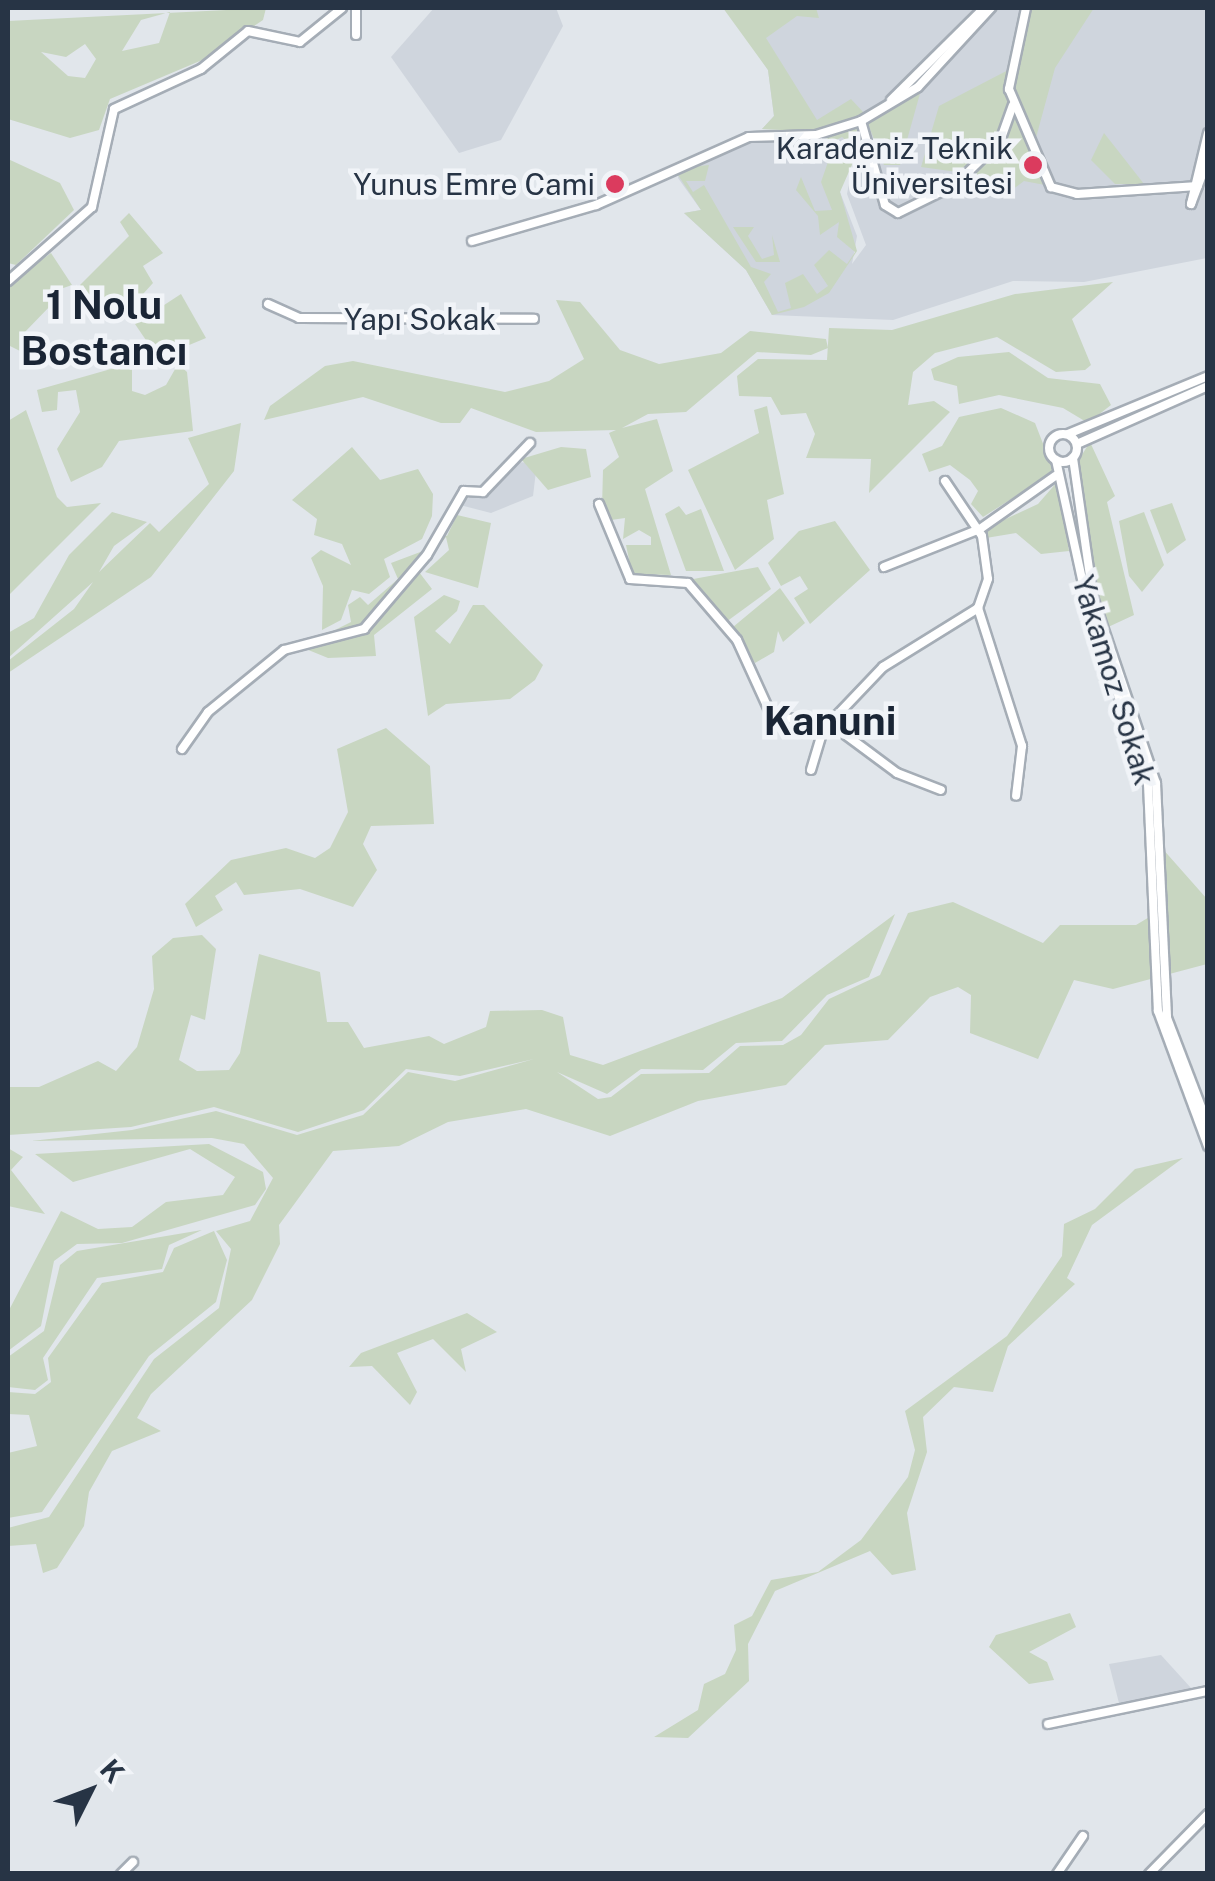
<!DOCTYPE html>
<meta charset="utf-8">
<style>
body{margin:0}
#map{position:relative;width:1215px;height:1881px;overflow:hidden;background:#e1e6eb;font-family:"Public Sans",sans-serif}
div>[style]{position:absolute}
.built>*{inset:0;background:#cfd5dd}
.green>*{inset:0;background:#c8d6c1}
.roads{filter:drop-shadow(2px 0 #a5adb6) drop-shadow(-2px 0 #a5adb6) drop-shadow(0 2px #a5adb6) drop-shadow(0 -2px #a5adb6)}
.secondary>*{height:8px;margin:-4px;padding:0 4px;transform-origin:4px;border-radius:4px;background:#fff}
.secondary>.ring{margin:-4px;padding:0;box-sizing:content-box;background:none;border:8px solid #fff;border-radius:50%}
.dots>*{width:28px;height:28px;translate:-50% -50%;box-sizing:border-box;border:5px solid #f1f4f8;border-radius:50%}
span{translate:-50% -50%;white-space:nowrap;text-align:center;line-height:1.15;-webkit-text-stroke:9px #f1f4f8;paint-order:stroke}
.poi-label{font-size:30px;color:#273445}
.right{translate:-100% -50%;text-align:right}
.street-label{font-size:30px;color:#273445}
.district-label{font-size:40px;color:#1a2535;font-weight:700}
.frame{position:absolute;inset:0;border:10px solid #273445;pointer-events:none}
.north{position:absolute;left:40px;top:1741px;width:100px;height:100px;-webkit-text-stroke:8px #f1f4f8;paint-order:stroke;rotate:48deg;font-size:28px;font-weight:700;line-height:40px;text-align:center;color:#273445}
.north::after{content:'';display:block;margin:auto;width:35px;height:45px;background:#273445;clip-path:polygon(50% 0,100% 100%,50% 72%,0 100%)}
</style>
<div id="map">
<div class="built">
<div style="clip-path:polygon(434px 8px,556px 8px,563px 26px,501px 140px,459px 153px,391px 57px)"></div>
<div style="clip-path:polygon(769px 8px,1207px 8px,1207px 258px,1084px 282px,1013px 281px,893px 320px,772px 315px,746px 270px,684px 213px,701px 210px,678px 178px,681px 166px,756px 138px,815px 139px,857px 128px,840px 192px,857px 236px,852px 264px,866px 245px,847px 194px,861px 121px,821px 132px,762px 129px,774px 116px,768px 70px,735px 21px)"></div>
<div style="clip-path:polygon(513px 462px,537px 463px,533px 496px,491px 513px,460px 505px)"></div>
<div style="clip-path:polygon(1161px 1655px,1191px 1688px,1120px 1707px,1109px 1664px)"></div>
</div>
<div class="green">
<div style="clip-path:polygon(evenodd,266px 8px,263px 20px,207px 58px,110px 99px,99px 130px,70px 138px,8px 119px,8px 21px,266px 8px,170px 12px,159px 43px,122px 51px,141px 20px,170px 12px,266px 8px,85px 44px,96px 59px,85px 78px,68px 76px,41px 52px,66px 57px,85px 44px)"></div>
<div style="clip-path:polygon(723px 8px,816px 8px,819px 18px,797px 16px,766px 38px,817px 120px,851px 99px,865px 114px,821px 132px,762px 129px,774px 116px,768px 70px)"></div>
<div style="clip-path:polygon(1031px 8px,1094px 8px,1055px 68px,1031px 156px,1045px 185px,1024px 181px,1005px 195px,983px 192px,972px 174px,921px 167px,939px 106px,1014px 67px)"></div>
<div style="clip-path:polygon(921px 90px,900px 165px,884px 165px,868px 124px)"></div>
<div style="clip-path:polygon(857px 128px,855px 158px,840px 192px,857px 251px,829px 293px,804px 307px,772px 315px,746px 270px,684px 213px,701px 210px,674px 169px,709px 165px,705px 181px,686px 181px,693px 192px,704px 185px,751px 267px,771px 274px,764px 282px,778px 312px,791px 308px,785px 283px,803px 274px,817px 294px,828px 286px,814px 265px,829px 250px,847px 264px,855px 252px,837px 237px,839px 222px,820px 235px,818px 216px,796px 190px,801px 177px,815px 211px,832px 210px,821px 182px,828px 162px,854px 147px,842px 137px,813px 152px,822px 162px,809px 154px,823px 137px)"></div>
<div style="clip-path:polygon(1104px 133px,1119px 152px,1144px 184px,1115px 184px,1091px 160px)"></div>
<div style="clip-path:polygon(8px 159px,60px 183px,74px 210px,16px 265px,8px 263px)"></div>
<div style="clip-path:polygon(129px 213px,163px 253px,143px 266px,153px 283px,123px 316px,101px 310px,80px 285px,129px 236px,120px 222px)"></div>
<div style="clip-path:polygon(733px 227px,754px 227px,748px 236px,762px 259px,774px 255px,772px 235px,780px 262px,756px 262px)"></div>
<div style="clip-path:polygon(51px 253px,72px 285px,46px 294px,53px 303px,23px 334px,26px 354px,8px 345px,8px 285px)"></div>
<div style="clip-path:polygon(1113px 282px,1072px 319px,1091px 365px,1085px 370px,1056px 372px,997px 337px,935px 353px,913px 372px,908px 405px,934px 401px,950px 412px,869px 493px,871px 459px,806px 458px,815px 434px,806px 413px,781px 415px,771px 397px,739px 396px,737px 376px,758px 359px,827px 360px,829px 328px,892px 330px,1015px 294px)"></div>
<div style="clip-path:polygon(181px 294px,206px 338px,158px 358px,135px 324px)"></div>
<div style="clip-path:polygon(556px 300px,580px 302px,620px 350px,659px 364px,721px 353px,750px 331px,826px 339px,828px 348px,811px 355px,757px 352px,686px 412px,648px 414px,622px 428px,657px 419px,673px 471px,645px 489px,671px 575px,632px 574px,626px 545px,651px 545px,651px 537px,639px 530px,623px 539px,625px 518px,611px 520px,602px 507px,603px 470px,619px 457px,609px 433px,616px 430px,536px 432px,471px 408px,460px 423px,441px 423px,363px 397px,264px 420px,270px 406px,325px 366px,353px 361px,505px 392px,549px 381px,584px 359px)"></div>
<div style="clip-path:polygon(1009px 352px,1048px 378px,1100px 384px,1111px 405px,1088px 423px,1063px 408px,999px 395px,959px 404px,957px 386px,934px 380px,931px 369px,958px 357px)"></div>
<div style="clip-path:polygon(132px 363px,132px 391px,145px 395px,166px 385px,178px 364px,187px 372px,193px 431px,119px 441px,102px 467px,71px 482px,57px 449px,80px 412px,76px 390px,58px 392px,57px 410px,42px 412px,37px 390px)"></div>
<div style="clip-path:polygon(767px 406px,784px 494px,767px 500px,774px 539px,735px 570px,688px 470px,759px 433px,754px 410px)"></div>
<div style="clip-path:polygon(1001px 408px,1035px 423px,1054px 472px,983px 517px,971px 504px,978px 491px,970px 480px,950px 465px,929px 472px,922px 454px,942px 446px,959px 417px)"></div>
<div style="clip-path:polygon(26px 410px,57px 497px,67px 507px,101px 503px,8px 596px,8px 421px)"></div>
<div style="clip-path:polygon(241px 423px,234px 471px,151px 577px,8px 673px,8px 661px,74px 609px,93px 582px,8px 658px,8px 633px,34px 618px,69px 555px,112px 512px,147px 522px,114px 546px,99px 572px,150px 523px,159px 532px,209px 484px,188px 438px)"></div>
<div style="clip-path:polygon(1090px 442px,1115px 496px,1107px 502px,1134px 615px,1106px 628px,1073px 469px)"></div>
<div style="clip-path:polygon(352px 447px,380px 480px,418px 469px,433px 494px,432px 516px,422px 539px,384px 559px,390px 577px,369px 594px,352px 590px,341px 620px,322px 630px,323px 586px,311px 558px,321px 550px,351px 565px,342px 544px,314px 535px,317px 519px,292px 500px)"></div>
<div style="clip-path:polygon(561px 447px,586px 449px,591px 477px,548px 490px,521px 459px)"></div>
<div style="clip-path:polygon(1058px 481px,1069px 551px,1041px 554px,1016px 533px,986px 538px,982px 530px,1038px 504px)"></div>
<div style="clip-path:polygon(1172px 503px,1186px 540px,1167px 554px,1150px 510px)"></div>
<div style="clip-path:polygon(679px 506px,686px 515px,701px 509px,724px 571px,686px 571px,665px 514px)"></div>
<div style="clip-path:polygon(1144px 512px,1164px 565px,1142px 592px,1129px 576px,1119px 521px)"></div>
<div style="clip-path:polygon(457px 515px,491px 523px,478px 588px,425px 572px,449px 550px,446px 537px,419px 572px,432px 589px,374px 635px,376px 656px,328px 658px,301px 647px,351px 622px,348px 605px,360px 597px,368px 605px,398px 579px,391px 563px,423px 551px,436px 530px,447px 536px)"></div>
<div style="clip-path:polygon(835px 521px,870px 570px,810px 624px,794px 598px,808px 589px,800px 576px,781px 586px,768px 563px,799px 531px)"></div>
<div style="clip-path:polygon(758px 567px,771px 589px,726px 622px,688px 580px)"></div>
<div style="clip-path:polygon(780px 588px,805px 623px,783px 642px,778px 631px,774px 652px,755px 663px,733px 627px)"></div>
<div style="clip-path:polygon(444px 595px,460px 601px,457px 611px,435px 631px,450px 644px,473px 605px,484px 605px,543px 665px,535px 680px,510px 699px,446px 704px,428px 716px,414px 617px)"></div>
<div style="clip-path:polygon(386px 728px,430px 766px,434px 824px,371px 826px,363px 844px,377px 870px,353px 907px,300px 889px,244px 895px,236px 882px,215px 896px,223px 910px,196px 927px,185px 904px,231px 860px,286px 848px,315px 858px,330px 848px,348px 812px,337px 749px)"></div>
<div style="clip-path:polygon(1161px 847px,1207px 899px,1207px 964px,1113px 989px,1074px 980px,1038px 1059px,970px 1033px,971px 995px,958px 987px,930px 997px,888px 1040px,825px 1045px,786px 1085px,698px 1101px,610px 1136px,526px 1109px,448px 1122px,399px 1146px,333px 1151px,279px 1225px,280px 1244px,252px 1300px,151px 1394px,137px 1418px,161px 1431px,112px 1451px,89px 1492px,84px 1526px,57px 1568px,43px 1573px,36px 1544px,8px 1546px,8px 1528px,49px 1517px,154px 1359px,219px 1308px,231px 1249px,216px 1231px,250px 1221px,273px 1178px,244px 1144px,212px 1138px,31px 1141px,132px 1130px,216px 1111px,297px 1135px,363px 1115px,408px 1072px,455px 1081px,534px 1059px,460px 1076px,406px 1069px,364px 1110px,298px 1132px,214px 1107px,131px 1127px,8px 1135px,8px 1087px,39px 1087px,98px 1061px,116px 1071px,137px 1047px,154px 989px,152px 956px,173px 938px,202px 935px,216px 949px,205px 1020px,191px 1015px,179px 1060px,197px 1071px,229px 1070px,240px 1053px,259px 954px,320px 972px,327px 1022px,348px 1022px,364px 1048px,429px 1036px,444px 1044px,486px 1027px,490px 1011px,542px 1010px,563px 1017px,570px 1055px,603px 1065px,782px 998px,895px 914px,869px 977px,827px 995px,782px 1041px,736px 1043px,703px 1070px,641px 1069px,607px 1094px,557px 1072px,598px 1099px,611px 1097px,641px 1074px,709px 1073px,740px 1046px,783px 1045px,801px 1035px,829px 999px,880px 975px,908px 913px,953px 902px,1043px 943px,1060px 925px,1136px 925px,1151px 916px)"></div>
<div style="clip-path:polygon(209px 1144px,263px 1172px,266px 1189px,255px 1205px,122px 1243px,77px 1244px,54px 1261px,41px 1326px,8px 1351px,8px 1312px,61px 1211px,98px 1229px,132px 1227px,166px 1202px,223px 1195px,235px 1177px,190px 1149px,73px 1182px,35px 1154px)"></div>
<div style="clip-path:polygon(8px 1148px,23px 1157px,11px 1170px,45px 1214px,8px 1206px)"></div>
<div style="clip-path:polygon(1183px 1158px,1092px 1225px,1067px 1278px,1075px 1284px,1008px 1346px,993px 1392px,954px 1387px,923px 1417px,927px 1452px,907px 1513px,916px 1570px,892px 1575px,870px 1551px,775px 1591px,748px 1644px,749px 1681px,688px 1738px,654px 1737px,698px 1710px,704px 1684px,725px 1674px,736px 1650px,734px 1625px,752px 1616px,771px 1580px,818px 1572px,861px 1540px,908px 1477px,915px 1450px,905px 1411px,1007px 1336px,1062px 1256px,1064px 1224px,1095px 1209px,1135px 1169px)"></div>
<div style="clip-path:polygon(202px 1230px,169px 1245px,162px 1269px,97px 1278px,43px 1358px,48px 1380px,35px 1390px,8px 1387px,8px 1357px,44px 1331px,60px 1265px,77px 1251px)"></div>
<div style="clip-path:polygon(214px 1231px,227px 1260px,216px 1302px,149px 1356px,42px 1512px,8px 1518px,8px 1453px,37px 1446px,29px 1415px,8px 1414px,8px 1392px,35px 1394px,51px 1382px,48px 1358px,102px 1283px,163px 1272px,174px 1248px)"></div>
<div style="clip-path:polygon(467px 1313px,497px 1332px,461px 1349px,466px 1372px,433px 1339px,397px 1353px,417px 1392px,410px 1405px,372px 1366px,349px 1367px,361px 1353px)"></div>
<div style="clip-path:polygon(1070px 1613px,1076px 1627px,1029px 1652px,1047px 1662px,1054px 1680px,1029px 1684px,989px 1647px,996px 1635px)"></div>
</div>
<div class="roads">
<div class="secondary">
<div style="left:1026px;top:8px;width:83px;rotate:101.9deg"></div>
<div style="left:1009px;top:89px;width:107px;rotate:66.8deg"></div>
<div style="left:1051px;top:187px;width:27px;rotate:15deg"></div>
<div style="left:1077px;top:194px;width:121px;rotate:-3.8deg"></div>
<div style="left:356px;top:35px;width:27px;rotate:-90deg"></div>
<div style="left:891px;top:100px;width:131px;rotate:-44.7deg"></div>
<div style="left:861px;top:121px;width:87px;rotate:74.1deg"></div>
<div style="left:885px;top:205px;width:15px;rotate:32deg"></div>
<div style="left:898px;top:213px;width:64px;rotate:-26.2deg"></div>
<div style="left:955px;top:185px;width:63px;rotate:-44.4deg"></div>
<div style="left:999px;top:144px;width:41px;rotate:-70.3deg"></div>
<div style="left:1191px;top:204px;width:73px;rotate:-76.5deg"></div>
<div style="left:1191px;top:204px;width:48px;rotate:-69.3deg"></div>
<div style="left:472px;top:241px;width:129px;rotate:-16.2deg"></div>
<div style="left:596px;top:205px;width:167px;rotate:-24deg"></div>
<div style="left:749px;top:137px;width:67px;rotate:-1.7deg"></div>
<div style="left:816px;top:135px;width:47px;rotate:-17.3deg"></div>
<div style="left:861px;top:121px;width:66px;rotate:-30.8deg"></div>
<div style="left:918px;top:87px;width:108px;rotate:-47.3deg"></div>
<div style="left:8px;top:281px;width:112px;rotate:-41.4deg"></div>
<div style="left:92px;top:207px;width:100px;rotate:-77.3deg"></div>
<div style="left:114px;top:109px;width:96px;rotate:-24.7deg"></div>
<div style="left:201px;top:69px;width:60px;rotate:-39deg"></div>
<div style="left:248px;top:31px;width:53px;rotate:11.9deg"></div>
<div style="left:300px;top:42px;width:54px;rotate:-39deg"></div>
<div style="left:268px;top:304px;width:34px;rotate:24deg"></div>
<div style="left:299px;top:318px;width:235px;rotate:0.2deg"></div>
<div class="ring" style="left:1049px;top:434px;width:20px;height:20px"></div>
<div style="left:1068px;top:434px;width:152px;rotate:-22.5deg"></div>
<div style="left:1077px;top:444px;width:143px;rotate:-23.9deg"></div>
<div style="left:1073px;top:458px;width:140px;rotate:81.8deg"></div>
<div style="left:1093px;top:597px;width:196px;rotate:71.3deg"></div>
<div style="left:1156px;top:783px;width:235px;rotate:87.3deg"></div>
<div style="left:1167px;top:1018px;width:115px;rotate:69deg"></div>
<div style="left:1056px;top:460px;width:145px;rotate:77.7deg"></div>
<div style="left:1087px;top:602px;width:192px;rotate:71.5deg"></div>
<div style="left:1148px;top:784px;width:227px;rotate:87.5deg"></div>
<div style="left:1158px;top:1011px;width:144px;rotate:69.7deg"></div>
<div style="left:945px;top:481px;width:66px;rotate:56.1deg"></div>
<div style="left:982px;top:536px;width:43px;rotate:82.1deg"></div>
<div style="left:988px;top:579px;width:31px;rotate:109deg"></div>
<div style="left:978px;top:608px;width:145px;rotate:72.3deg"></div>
<div style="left:1022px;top:746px;width:50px;rotate:96.8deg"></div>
<div style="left:599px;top:504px;width:81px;rotate:67.5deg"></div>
<div style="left:630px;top:579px;width:58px;rotate:3.9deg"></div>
<div style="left:688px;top:583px;width:75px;rotate:49.3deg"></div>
<div style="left:737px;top:640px;width:87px;rotate:65.5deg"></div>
<div style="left:773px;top:719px;width:50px;rotate:-1.1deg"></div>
<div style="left:823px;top:718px;width:92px;rotate:36.6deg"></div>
<div style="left:897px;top:773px;width:47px;rotate:21.1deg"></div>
<div style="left:884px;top:567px;width:103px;rotate:-21.6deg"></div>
<div style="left:980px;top:529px;width:92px;rotate:-35.2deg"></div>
<div style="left:182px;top:749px;width:45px;rotate:-54.9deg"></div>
<div style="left:208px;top:712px;width:98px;rotate:-39.2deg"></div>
<div style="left:284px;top:650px;width:83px;rotate:-14.7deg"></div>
<div style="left:364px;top:629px;width:97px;rotate:-49.6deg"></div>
<div style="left:427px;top:555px;width:74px;rotate:-60deg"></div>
<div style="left:464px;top:491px;width:19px;rotate:3deg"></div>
<div style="left:483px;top:492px;width:68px;rotate:-46.2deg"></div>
<div style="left:811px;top:770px;width:42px;rotate:-73.3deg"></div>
<div style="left:823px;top:730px;width:87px;rotate:-46.4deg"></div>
<div style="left:883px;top:667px;width:112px;rotate:-31.8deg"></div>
<div style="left:1048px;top:1724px;width:163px;rotate:-11.7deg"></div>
<div style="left:121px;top:1874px;width:17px;rotate:-45deg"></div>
<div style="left:1057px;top:1874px;width:46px;rotate:-55.6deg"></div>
<div style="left:1149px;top:1874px;width:84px;rotate:-45.5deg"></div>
</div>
</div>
<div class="dots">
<div style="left:1033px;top:165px;background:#db3b5e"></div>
<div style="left:615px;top:184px;background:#db3b5e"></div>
</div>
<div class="poi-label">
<span class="right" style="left:1013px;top:165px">Karadeniz Teknik<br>Üniversitesi</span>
<span class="right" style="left:595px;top:184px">Yunus Emre Cami</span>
</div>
<div class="street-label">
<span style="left:420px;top:319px">Yapı Sokak</span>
<span style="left:1114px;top:680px;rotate:73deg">Yakamoz Sokak</span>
</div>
<div class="district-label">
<span style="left:104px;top:328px">1 Nolu<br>Bostancı</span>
<span style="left:830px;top:721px">Kanuni</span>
</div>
<div class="frame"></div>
<div class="north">K</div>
</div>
